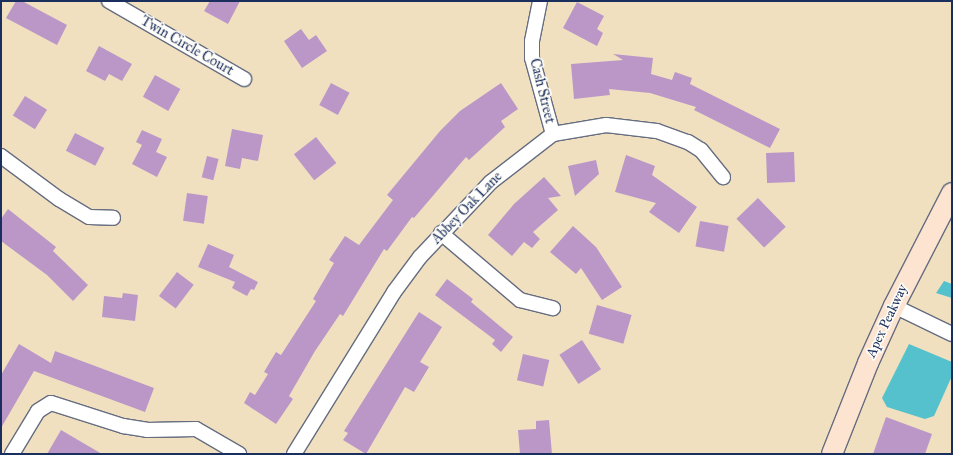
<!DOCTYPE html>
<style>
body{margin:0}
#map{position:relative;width:953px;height:455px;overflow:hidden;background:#f0e0c0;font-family:"IM FELL Great Primer",serif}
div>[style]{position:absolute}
.water>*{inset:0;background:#54c1cc}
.building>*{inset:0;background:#bb97c8;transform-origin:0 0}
.roads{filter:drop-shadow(1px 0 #666d80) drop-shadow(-1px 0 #666d80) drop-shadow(0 1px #666d80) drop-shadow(0 -1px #666d80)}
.street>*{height:14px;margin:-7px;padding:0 7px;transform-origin:7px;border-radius:7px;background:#fff}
.secondary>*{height:20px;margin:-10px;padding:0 10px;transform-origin:10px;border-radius:10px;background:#fde4d0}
span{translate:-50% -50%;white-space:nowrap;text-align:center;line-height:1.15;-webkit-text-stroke:3.5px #fdfcf7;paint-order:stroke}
.street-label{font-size:14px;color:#1b2f5e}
.frame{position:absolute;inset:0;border:2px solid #1b2f5e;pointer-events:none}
</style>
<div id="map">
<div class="water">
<div style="clip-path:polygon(944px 281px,952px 284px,952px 298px,936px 293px)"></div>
<div style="clip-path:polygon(909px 344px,952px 362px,952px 376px,934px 416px,925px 419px,887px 407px,882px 398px)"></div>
</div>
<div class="building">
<div style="clip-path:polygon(16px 1px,22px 1px,67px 25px,57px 45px,6px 18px)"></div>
<div style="clip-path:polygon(210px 1px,240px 1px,228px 24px,204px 11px)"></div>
<div style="clip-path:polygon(577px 2px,604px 16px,597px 29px,603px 33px,597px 46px,563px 28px)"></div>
<div style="clip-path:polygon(301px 29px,309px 40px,316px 35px,327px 51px,302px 68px,284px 41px)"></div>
<div style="clip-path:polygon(99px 46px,132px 64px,122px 81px,109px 74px,105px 81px,86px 71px)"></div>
<div style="clip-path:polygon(613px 54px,653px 58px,651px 74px,672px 80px,675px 72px,692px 78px,690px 84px,780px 129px,770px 148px,694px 110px,696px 107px,650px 93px,609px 89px,610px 95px,574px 99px,571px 64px,623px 60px)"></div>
<div style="left:155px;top:75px;width:29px;height:25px;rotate:29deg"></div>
<div style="left:331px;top:83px;width:21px;height:25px;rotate:28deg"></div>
<div style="clip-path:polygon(501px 83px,518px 109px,501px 121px,505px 127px,469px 160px,466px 157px,414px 218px,412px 217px,387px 251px,384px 249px,343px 316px,340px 314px,315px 351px,289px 396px,293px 399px,276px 424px,244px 403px,250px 392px,255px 395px,268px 374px,264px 372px,276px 352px,281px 355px,316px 301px,313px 299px,334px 263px,329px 260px,345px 236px,359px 245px,393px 200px,387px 195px,440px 131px,460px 111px)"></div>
<div style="left:25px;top:96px;width:26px;height:23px;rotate:32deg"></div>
<div style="clip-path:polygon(232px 129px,263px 135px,258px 161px,242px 158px,240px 169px,225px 166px)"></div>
<div style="clip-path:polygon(142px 130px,162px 139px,156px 152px,167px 157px,157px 177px,132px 164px,142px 145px,136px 142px)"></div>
<div style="left:75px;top:133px;width:33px;height:20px;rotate:27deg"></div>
<div style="left:316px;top:137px;width:33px;height:28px;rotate:52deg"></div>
<div style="left:794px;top:152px;width:30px;height:28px;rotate:88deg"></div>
<div style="clip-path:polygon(626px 155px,655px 166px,652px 175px,697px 207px,679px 233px,649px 212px,656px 203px,615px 192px)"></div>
<div style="left:207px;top:156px;width:12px;height:22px;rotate:14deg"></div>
<div style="clip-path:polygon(596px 160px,599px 174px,575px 196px,568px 166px)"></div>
<div style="clip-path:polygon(544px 177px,561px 196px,548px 198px,558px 210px,533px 232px,540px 239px,532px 248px,524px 242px,512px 256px,488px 235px,514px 204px)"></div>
<div style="left:187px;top:193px;width:21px;height:28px;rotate:8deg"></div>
<div style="left:758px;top:198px;width:40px;height:30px;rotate:46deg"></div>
<div style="clip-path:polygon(8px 209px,56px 247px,53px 251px,88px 285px,73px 301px,47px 275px,1px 241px,1px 219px)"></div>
<div style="left:700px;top:221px;width:29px;height:26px;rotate:10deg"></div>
<div style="clip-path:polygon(573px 226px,596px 247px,622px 287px,602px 300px,581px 268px,576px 274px,550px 252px)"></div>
<div style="clip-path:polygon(208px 244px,234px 255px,229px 267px,258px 282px,254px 290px,251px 289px,247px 296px,232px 288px,235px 282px,198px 267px)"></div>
<div style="left:177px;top:272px;width:21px;height:30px;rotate:37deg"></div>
<div style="clip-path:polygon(447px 279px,473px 299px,471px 302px,513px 337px,501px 352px,492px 344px,495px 340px,435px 295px)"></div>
<div style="clip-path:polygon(123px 293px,138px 295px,135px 321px,102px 317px,104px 296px,122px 298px)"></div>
<div style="left:597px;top:305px;width:36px;height:30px;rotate:16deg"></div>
<div style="clip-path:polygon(419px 312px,442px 327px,420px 362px,429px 367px,414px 392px,405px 387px,366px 454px,343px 440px,348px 433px,344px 431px)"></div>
<div style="left:582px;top:340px;width:35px;height:27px;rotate:57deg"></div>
<div style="clip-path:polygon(19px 344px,51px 363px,55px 351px,154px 388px,145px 412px,34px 371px,1px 428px,1px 375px)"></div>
<div style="left:523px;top:354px;width:27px;height:27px;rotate:13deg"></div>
<div style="clip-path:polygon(886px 417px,932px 434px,925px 454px,873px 454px)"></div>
<div style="clip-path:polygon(549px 420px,552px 454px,520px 454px,518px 430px,536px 429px,536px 421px)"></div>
<div style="clip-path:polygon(61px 430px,102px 454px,47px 454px)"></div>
</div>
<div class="roads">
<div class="street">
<div style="left:109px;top:1px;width:156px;rotate:30deg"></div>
<div style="left:540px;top:1px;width:41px;rotate:101.3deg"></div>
<div style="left:532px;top:41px;width:17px;rotate:90deg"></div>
<div style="left:532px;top:58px;width:79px;rotate:74.6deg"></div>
<div style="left:1px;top:156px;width:72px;rotate:36.6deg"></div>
<div style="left:59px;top:199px;width:35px;rotate:31deg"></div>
<div style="left:89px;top:217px;width:24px;rotate:2deg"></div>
<div style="left:441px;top:233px;width:104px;rotate:40.3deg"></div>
<div style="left:520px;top:300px;width:34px;rotate:14deg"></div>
<div style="left:894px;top:306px;width:64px;rotate:25.8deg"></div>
<div style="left:12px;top:454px;width:50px;rotate:-58.8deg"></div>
<div style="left:38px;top:411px;width:15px;rotate:-32deg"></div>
<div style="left:51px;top:403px;width:76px;rotate:17.7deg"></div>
<div style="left:123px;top:426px;width:24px;rotate:9deg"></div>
<div style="left:147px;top:430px;width:49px;rotate:-1.2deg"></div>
<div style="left:196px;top:429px;width:50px;rotate:30.2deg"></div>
<div style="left:294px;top:454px;width:190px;rotate:-58.3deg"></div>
<div style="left:394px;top:292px;width:44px;rotate:-53.4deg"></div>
<div style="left:420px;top:257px;width:103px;rotate:-46.6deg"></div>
<div style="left:491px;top:182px;width:78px;rotate:-37.7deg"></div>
<div style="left:553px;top:134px;width:54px;rotate:-9.6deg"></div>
<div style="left:606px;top:125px;width:51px;rotate:6.7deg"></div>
<div style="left:657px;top:131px;width:33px;rotate:20deg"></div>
<div style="left:688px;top:142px;width:15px;rotate:32deg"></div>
<div style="left:701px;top:150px;width:35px;rotate:51deg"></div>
</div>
<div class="secondary">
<div style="left:832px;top:454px;width:98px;rotate:-68.4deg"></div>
<div style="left:868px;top:363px;width:63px;rotate:-65.5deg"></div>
<div style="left:894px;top:306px;width:127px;rotate:-62.8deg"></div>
</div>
</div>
<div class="street-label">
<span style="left:187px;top:46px;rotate:30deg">Twin Circle Court</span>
<span style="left:542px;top:91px;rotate:76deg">Cash Street</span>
<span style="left:467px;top:208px;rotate:-46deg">Abbey Oak Lane</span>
<span style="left:887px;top:321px;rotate:-65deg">Apex Peakway</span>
</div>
<div class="frame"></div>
</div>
